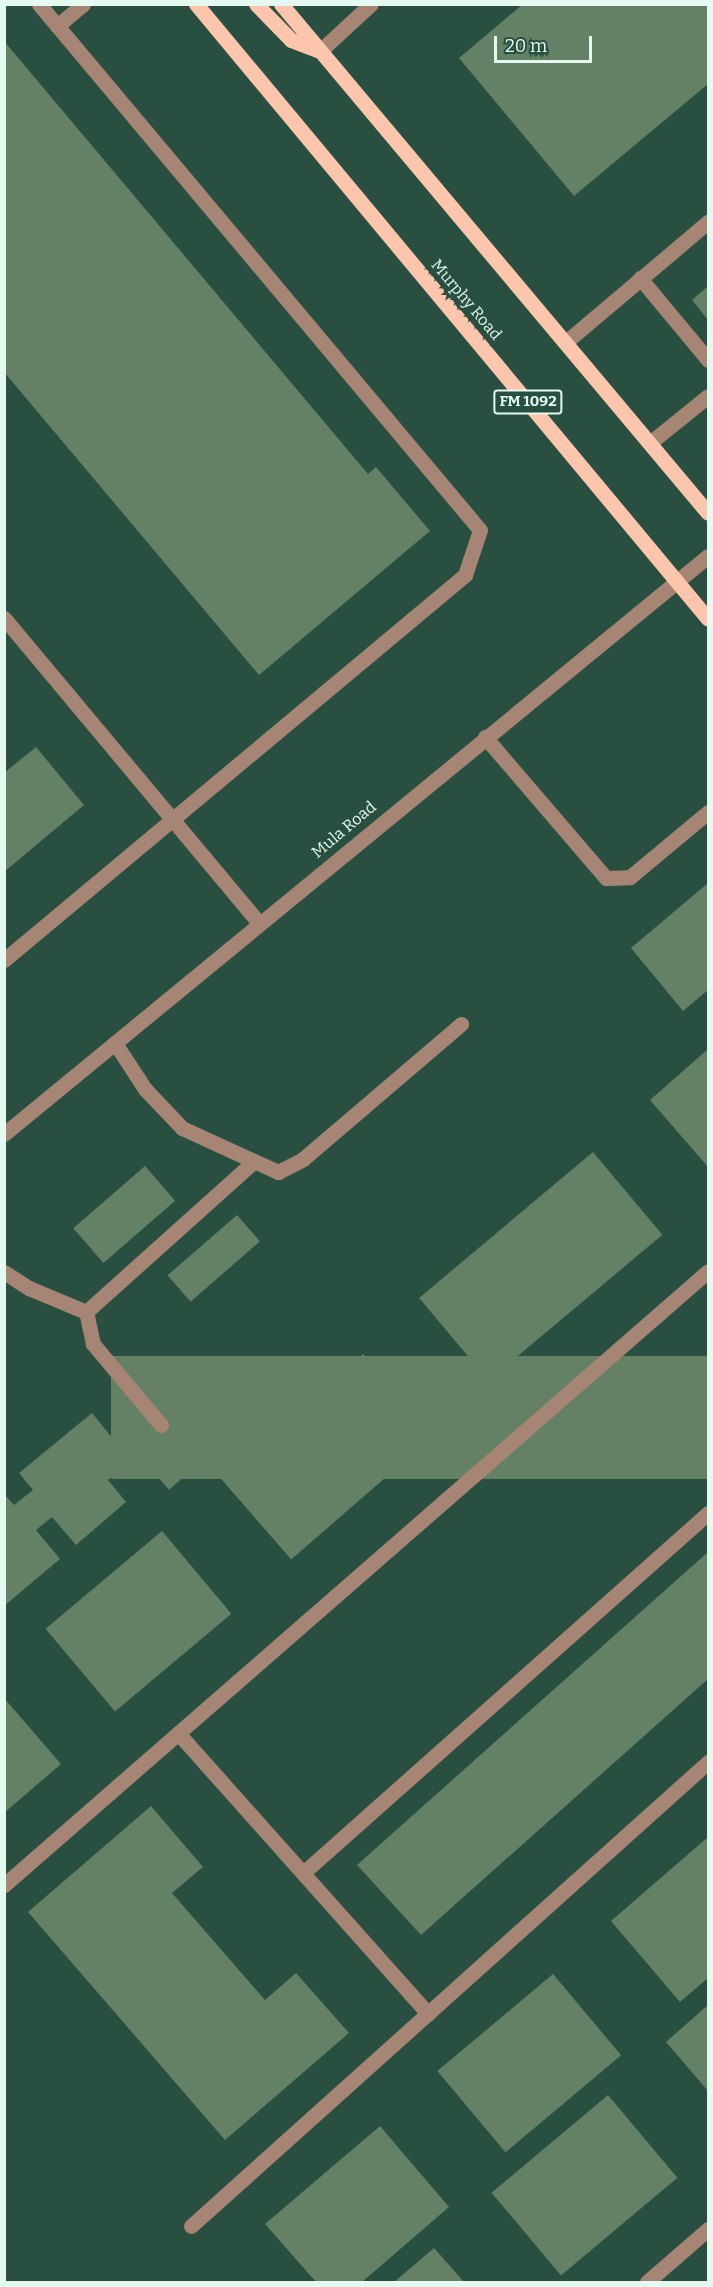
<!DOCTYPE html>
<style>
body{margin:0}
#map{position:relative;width:713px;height:2287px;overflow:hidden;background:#284f3f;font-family:Bitter,serif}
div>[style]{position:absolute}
.building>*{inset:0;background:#648065;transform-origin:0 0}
.minor>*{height:15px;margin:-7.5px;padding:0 7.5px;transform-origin:7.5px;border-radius:7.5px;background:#a68575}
.major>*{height:15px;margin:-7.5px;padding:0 7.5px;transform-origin:7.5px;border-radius:7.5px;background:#fcc5ac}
span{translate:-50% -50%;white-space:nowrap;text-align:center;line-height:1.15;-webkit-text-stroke:6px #284f3f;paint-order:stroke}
.shield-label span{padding:2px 4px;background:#284f3f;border:2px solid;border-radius:4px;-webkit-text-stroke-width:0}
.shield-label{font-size:15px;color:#e4f9ef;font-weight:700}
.street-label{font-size:16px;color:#e4f9ef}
.frame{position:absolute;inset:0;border:6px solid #e4f9ef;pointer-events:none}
.scale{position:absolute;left:494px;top:36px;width:98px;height:27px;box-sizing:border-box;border:3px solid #e4f9ef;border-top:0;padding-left:8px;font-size:18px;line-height:21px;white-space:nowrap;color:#e4f9ef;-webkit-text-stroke:4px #284f3f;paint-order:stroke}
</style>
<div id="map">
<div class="building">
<div style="clip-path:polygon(523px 4px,708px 4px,708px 84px,574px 196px,459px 58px)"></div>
<div style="clip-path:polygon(4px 41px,368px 474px,376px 467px,430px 531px,259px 675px,4px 372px)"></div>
<div style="clip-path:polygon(708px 286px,708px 320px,692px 300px)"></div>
<div style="clip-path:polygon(36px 747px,84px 805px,4px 872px,4px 773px)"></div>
<div style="clip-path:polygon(708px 883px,708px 990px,683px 1011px,631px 948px)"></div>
<div style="clip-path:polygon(708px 1049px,708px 1167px,650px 1100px)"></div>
<div style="left:593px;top:1152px;width:108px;height:227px;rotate:50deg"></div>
<div style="left:145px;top:1166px;width:46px;height:95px;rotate:49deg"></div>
<div style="left:237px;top:1215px;width:35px;height:92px;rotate:49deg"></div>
<div style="left:363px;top:1354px;width:108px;height:189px;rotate:49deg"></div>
<div style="left:708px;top:1356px;width:123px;height:597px;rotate:90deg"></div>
<div style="clip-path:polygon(92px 1413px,131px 1461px,108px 1480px,126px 1502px,76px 1545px,52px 1517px,36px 1530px,60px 1559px,4px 1606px,4px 1494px,14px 1505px,33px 1490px,19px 1473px)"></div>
<div style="left:182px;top:1436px;width:32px;height:45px;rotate:49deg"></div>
<div style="left:162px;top:1531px;width:108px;height:152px;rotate:50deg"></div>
<div style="clip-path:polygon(708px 1552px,708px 1679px,421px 1935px,357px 1865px)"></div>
<div style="clip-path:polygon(4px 1698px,61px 1764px,4px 1813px)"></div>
<div style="clip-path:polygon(151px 1806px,203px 1867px,172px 1893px,265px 2000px,296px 1973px,349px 2033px,225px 2140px,28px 1912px)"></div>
<div style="clip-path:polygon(708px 1837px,708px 1978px,680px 2002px,611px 1921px)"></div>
<div style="left:553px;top:1974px;width:106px;height:151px;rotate:50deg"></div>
<div style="clip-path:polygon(708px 2005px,708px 2091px,666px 2042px)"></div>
<div style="left:608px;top:2095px;width:108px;height:152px;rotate:50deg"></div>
<div style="clip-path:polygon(380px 2126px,449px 2207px,362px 2282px,316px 2282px,265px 2224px)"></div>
<div style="clip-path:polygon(434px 2248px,464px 2282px,394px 2282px)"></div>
</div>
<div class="minor">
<div style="left:57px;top:26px;width:34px;rotate:-40deg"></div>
<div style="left:320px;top:51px;width:69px;rotate:-42.7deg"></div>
<div style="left:640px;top:278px;width:107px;rotate:50.3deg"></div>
<div style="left:567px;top:341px;width:185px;rotate:-40.2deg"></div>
<div style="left:651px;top:442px;width:73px;rotate:-38.9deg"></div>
<div style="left:4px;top:618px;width:398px;rotate:50.1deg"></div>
<div style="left:485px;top:737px;width:186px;rotate:49.4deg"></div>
<div style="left:606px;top:878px;width:24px;rotate:-2deg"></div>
<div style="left:630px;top:877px;width:102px;rotate:-39.8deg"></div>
<div style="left:4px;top:960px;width:601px;rotate:-39.87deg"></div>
<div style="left:465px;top:575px;width:47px;rotate:-71.6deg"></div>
<div style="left:480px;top:530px;width:686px;rotate:-129.98deg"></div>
<div style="left:115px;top:1043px;width:55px;rotate:56.9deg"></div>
<div style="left:145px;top:1089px;width:54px;rotate:46.5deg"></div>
<div style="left:182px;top:1128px;width:106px;rotate:24.6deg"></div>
<div style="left:278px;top:1172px;width:28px;rotate:-27deg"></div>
<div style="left:303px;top:1159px;width:208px;rotate:-40.5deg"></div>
<div style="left:4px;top:1134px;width:911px;rotate:-39.39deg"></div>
<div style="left:4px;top:1272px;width:30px;rotate:33deg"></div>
<div style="left:29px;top:1288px;width:62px;rotate:22.8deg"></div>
<div style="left:161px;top:1425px;width:106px;rotate:-130deg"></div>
<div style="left:93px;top:1344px;width:33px;rotate:-102deg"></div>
<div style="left:86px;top:1312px;width:223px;rotate:-41.9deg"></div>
<div style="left:178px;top:1733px;width:376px;rotate:48.3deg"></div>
<div style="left:303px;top:1873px;width:542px;rotate:-41.63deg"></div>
<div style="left:4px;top:1885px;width:934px;rotate:-41.09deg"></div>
<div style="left:191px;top:2226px;width:695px;rotate:-41.91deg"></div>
<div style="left:647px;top:2282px;width:81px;rotate:-41deg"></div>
</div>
<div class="major">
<div style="left:196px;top:4px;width:800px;rotate:50.22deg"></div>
<div style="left:256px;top:4px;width:50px;rotate:45.8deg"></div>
<div style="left:291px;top:40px;width:28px;rotate:21deg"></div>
<div style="left:281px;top:4px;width:664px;rotate:50.01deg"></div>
</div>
<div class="shield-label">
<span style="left:528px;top:402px">FM 1092</span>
</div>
<div class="street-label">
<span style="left:466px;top:300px;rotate:50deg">Murphy Road</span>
<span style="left:344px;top:830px;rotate:-40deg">Mula Road</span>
</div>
<div class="frame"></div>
<div class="scale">20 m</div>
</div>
